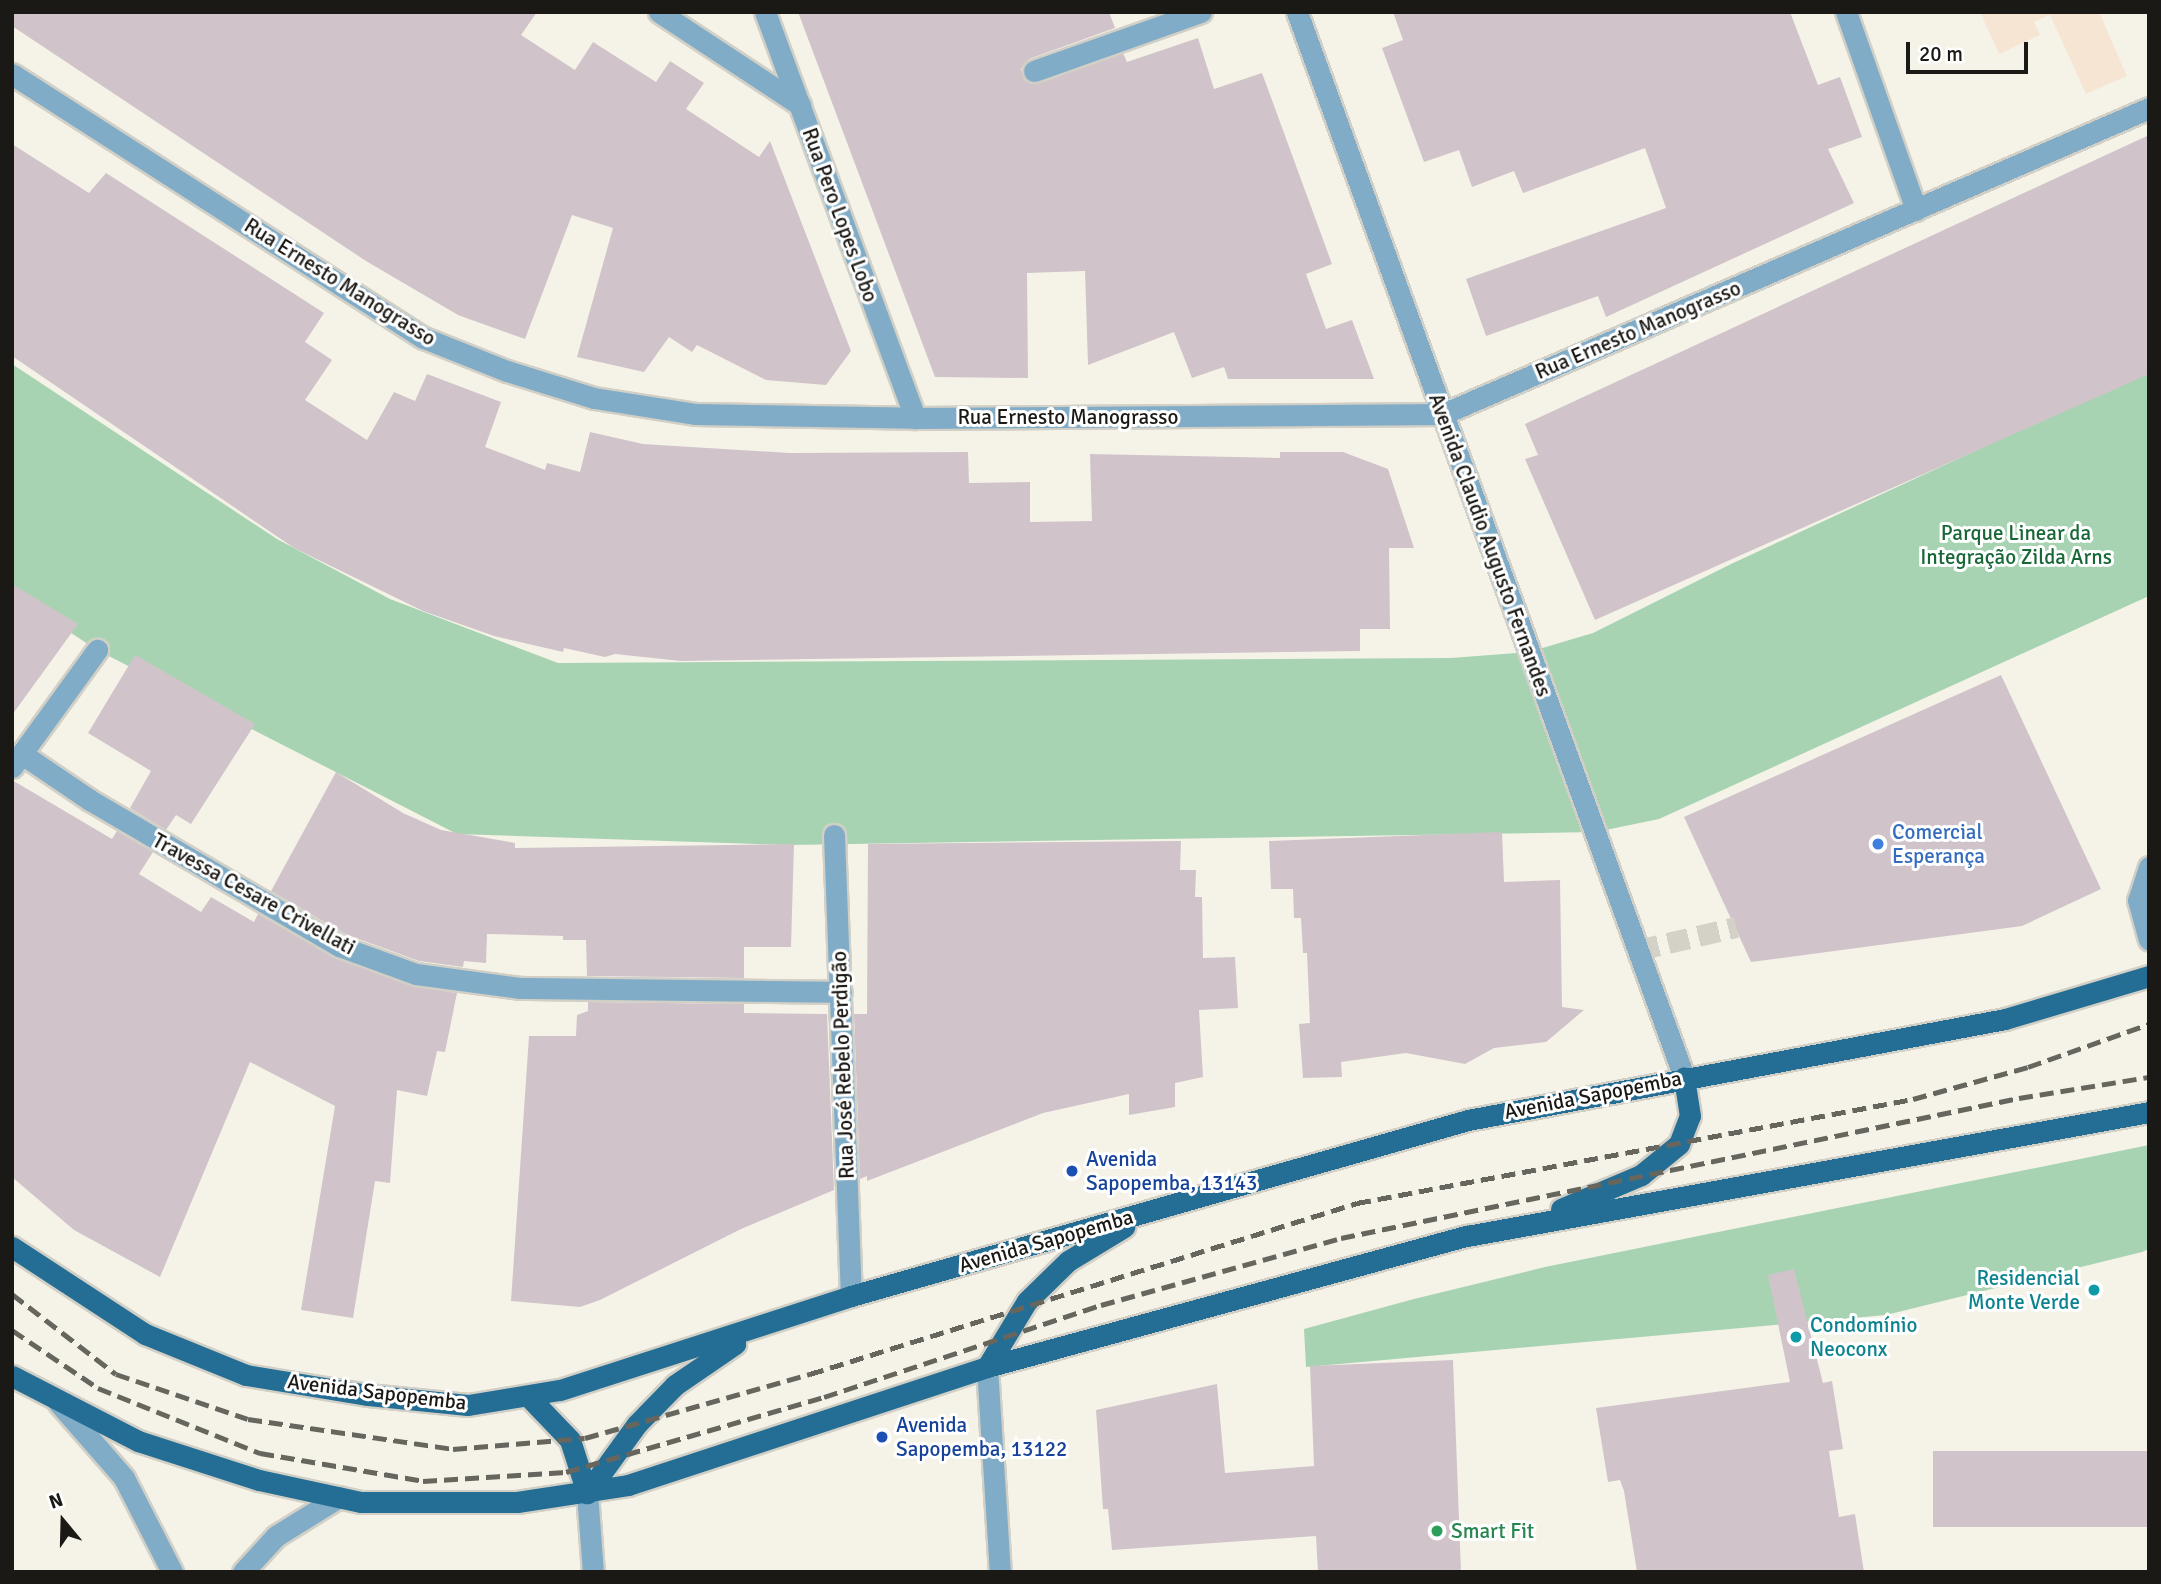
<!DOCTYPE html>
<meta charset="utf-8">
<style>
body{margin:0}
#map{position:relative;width:2161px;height:1584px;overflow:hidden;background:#f5f3e8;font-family:Signika,sans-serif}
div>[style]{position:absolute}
.education>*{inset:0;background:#f7e5d4}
.green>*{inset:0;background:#a8d3b2}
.building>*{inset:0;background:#d0c4ca;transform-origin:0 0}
.minor-tunnel>*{height:21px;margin-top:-10.5px;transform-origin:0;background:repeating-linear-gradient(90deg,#d4d2c8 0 21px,transparent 0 31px)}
.roads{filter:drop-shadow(2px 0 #d2d0c6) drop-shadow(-2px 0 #d2d0c6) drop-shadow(0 2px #d2d0c6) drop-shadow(0 -2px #d2d0c6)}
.minor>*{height:21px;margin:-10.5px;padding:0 10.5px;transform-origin:10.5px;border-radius:10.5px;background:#80acc8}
.major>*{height:21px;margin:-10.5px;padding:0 10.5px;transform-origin:10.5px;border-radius:10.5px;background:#246e95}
.rail>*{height:5px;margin-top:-2.5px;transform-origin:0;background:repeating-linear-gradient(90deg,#66655e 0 14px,transparent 0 21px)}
.dots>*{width:19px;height:19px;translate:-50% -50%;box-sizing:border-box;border:4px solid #fff;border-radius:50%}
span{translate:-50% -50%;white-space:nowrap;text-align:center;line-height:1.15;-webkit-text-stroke:6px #fff;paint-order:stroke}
.street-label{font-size:21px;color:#1a1915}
.park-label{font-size:21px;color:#186837}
.shop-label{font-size:21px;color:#366cbe}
.left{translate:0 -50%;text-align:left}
.transit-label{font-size:21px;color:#164399}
.culture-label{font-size:21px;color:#0d838f}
.right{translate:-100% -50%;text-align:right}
.leisure-label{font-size:21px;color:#27864d}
.frame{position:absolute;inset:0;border:14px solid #1a1915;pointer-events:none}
.north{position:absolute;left:28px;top:1486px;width:70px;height:70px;-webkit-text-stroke:5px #fff;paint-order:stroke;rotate:341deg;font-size:19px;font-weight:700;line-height:28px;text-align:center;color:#1a1915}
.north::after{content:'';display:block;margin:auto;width:24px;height:32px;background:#1a1915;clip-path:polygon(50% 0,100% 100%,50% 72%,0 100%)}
.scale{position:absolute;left:1906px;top:42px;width:122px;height:32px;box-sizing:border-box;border:4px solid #1a1915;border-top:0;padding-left:9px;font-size:21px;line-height:24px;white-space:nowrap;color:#1a1915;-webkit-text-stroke:5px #fff;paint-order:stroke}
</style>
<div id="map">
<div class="education">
<div style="clip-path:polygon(1980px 12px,2099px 12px,2127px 76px,2086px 94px,2050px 15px,2034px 22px,2040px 35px,1999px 54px)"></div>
</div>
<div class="green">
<div style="clip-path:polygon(12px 364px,277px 539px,390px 599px,558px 663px,1451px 658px,1529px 652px,1593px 633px,1729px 565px,2149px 370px,2149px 596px,1659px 819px,1596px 832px,789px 845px,457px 834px,97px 650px,12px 594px)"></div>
<div style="clip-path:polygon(2149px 1145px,2149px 1249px,2142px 1252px,1886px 1315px,1306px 1367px,1304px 1329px,1414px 1299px,1545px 1267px)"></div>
</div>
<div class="building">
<div style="clip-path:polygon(12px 12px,537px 12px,521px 35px,575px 70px,593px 42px,656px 82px,670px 61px,704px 83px,686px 109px,759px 157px,770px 141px,851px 351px,826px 385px,766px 380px,697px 345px,692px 352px,669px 337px,644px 372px,577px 357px,613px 228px,572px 215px,525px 339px,458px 315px,366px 261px,12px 26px)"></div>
<div style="clip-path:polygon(798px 12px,1109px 12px,1115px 28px,1029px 59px,1021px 69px,1025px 80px,1038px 83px,1123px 53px,1127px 62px,1198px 38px,1214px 89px,1262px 73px,1332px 264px,1306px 274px,1326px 329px,1352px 320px,1374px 379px,1228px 379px,1224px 367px,1192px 378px,1174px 332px,1088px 365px,1085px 271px,1027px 273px,1028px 378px,935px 377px)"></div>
<div style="clip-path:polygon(1393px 12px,1790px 12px,1818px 85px,1840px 77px,1862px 137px,1828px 149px,1854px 203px,1606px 317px,1598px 296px,1486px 336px,1466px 279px,1666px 208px,1645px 148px,1523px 193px,1514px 171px,1472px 187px,1459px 150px,1424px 162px,1382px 48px,1403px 40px)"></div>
<div style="clip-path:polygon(2149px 135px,2149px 374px,1595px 620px,1525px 459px,1538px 455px,1525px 424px)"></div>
<div style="clip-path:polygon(12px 144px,89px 193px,106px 173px,324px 313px,305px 342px,332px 360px,305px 400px,367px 440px,394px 392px,415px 401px,427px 374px,501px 402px,485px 447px,545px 470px,547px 463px,580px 472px,590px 432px,643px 444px,790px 453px,968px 452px,969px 483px,1030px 482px,1030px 522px,1092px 521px,1090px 454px,1280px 458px,1280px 452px,1343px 452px,1388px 469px,1414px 548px,1389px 548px,1390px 629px,1360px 629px,1360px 651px,681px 661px,615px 654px,605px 657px,564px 648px,563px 652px,494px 636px,423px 611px,294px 548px,12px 356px)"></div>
<div style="clip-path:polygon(12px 584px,78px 624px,12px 715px)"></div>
<div style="clip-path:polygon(135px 655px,255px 724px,191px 824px,176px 815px,166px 830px,130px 808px,151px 771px,88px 733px)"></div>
<div style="clip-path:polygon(2001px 675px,2101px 889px,2022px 926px,1751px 962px,1684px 817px)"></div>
<div style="clip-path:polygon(336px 772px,403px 813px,441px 830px,515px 843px,515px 848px,794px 844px,791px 947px,744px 947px,744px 978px,587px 976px,586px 940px,563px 940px,563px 936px,487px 934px,486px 963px,464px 961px,463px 967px,419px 961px,345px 934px,271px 891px)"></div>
<div style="clip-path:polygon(12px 780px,112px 839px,117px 831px,153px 852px,139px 874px,201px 912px,211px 897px,254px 922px,258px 914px,335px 958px,412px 986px,457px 993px,445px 1052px,437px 1051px,427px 1096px,397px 1090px,390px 1183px,375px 1181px,353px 1318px,301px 1310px,335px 1106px,250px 1062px,160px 1277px,74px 1230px,12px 1177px)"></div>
<div style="clip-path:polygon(1502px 832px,1504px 882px,1560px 880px,1562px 1007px,1584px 1010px,1546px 1042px,1494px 1048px,1465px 1064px,1406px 1053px,1341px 1062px,1342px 1077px,1303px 1078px,1299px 1024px,1310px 1023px,1307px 953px,1303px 953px,1301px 918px,1294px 918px,1293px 889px,1271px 889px,1269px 841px)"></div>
<div style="clip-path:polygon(1181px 841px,1180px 870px,1196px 870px,1195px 897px,1202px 897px,1203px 958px,1235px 957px,1238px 1008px,1199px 1010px,1203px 1077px,1175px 1083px,1175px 1107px,1129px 1115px,1129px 1094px,1043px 1113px,867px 1181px,867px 1176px,860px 1179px,854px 1014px,867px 1014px,868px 844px)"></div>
<div style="clip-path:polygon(588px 1002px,744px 1004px,744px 1013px,827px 1014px,834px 1190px,741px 1229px,600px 1300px,580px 1307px,511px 1301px,529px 1036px,576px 1036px,577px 1015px,588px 1011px)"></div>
<div style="clip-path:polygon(1794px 1269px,1823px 1383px,1832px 1381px,1843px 1449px,1829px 1451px,1839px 1517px,1855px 1514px,1864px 1572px,1637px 1572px,1624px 1491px,1620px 1480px,1608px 1482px,1596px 1408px,1790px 1382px,1768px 1275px)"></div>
<div style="clip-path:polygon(1453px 1360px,1461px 1572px,1318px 1572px,1316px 1536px,1112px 1550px,1108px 1509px,1103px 1509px,1096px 1410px,1217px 1384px,1225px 1473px,1314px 1466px,1310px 1366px)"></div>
<div style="left:2149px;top:1451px;width:76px;height:216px;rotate:90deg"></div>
</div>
<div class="minor-tunnel">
<div style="left:1638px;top:950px;width:101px;rotate:-13.2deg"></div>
</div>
<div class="roads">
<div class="minor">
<div style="left:659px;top:12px;width:169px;rotate:33.4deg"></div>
<div style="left:765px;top:12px;width:433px;rotate:69.7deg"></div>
<div style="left:1297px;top:12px;width:1133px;rotate:70.03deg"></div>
<div style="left:1846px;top:12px;width:210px;rotate:70.5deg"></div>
<div style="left:1034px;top:71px;width:177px;rotate:-19.5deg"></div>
<div style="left:12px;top:74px;width:489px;rotate:32.7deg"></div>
<div style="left:424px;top:338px;width:89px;rotate:21.7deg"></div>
<div style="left:507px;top:371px;width:91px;rotate:17.2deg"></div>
<div style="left:594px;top:398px;width:102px;rotate:9deg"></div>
<div style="left:695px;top:414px;width:220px;rotate:1deg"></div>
<div style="left:915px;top:418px;width:528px;rotate:-0.43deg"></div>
<div style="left:1443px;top:414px;width:769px;rotate:-23.43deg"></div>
<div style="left:22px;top:754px;width:82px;rotate:34.1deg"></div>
<div style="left:90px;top:800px;width:289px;rotate:30.4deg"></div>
<div style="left:339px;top:946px;width:82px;rotate:20deg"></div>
<div style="left:416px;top:974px;width:104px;rotate:7.7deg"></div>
<div style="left:519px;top:988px;width:322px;rotate:0.7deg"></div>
<div style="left:12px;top:767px;width:145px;rotate:-54deg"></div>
<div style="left:834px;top:835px;width:461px;rotate:87.9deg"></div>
<div style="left:2149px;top:867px;width:35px;rotate:108deg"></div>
<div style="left:2138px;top:900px;width:41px;rotate:74.6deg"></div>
<div style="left:987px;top:1367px;width:205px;rotate:86.4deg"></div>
<div style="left:58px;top:1402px;width:101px;rotate:49deg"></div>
<div style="left:124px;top:1478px;width:106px;rotate:62.9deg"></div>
<div style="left:587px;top:1493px;width:79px;rotate:85.7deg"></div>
<div style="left:243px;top:1572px;width:49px;rotate:-47.5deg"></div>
<div style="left:276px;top:1536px;width:74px;rotate:-31.8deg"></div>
</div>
<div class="major">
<div style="left:1561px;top:1209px;width:87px;rotate:-23deg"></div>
<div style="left:1641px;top:1175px;width:49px;rotate:-39.2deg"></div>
<div style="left:1679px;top:1144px;width:30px;rotate:-69deg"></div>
<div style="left:1690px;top:1116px;width:39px;rotate:-99deg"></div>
<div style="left:12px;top:1247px;width:159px;rotate:33.2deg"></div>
<div style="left:145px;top:1334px;width:109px;rotate:22.1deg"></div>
<div style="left:246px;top:1375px;width:124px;rotate:9.3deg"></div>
<div style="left:368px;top:1395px;width:100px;rotate:5.7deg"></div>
<div style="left:468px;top:1405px;width:93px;rotate:-9.3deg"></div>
<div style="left:560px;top:1390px;width:306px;rotate:-17.9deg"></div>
<div style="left:851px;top:1296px;width:642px;rotate:-15.92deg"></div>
<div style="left:1468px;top:1120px;width:546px;rotate:-10.65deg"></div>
<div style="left:2005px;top:1019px;width:150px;rotate:-16.6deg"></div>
<div style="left:987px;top:1367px;width:77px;rotate:-58.8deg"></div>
<div style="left:1027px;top:1301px;width:57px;rotate:-44.3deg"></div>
<div style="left:1068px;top:1261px;width:66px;rotate:-31.3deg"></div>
<div style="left:12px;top:1376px;width:142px;rotate:27.3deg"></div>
<div style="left:138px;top:1441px;width:127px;rotate:17.9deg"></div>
<div style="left:259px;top:1480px;width:104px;rotate:12.2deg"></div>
<div style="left:361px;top:1502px;width:156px"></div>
<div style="left:517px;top:1502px;width:112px;rotate:-8.7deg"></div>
<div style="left:628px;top:1485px;width:378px;rotate:-18.2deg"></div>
<div style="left:987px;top:1367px;width:498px;rotate:-15.3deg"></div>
<div style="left:1467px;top:1236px;width:693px;rotate:-10.3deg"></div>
<div style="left:528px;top:1396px;width:61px;rotate:46.3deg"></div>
<div style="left:570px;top:1440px;width:56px;rotate:72.2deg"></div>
<div style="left:587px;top:1493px;width:85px;rotate:-54.1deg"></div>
<div style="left:637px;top:1424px;width:54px;rotate:-45.7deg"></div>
<div style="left:675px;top:1385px;width:73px;rotate:-34.3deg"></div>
</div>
</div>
<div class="rail">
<div style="left:12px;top:1294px;width:131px;rotate:37.6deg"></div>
<div style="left:116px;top:1374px;width:139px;rotate:18.8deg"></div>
<div style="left:248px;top:1419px;width:207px;rotate:8.3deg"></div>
<div style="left:453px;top:1449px;width:132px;rotate:-4.8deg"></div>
<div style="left:585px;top:1438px;width:234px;rotate:-15.9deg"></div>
<div style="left:810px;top:1374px;width:573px;rotate:-17.36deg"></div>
<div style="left:1357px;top:1203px;width:566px;rotate:-10.59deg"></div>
<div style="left:1913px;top:1099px;width:119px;rotate:-15.5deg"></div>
<div style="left:2028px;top:1067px;width:128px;rotate:-19.6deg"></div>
<div style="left:12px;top:1330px;width:104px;rotate:34deg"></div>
<div style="left:98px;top:1388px;width:175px;rotate:21.9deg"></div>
<div style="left:260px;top:1453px;width:165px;rotate:9.7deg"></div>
<div style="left:423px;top:1481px;width:143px;rotate:-3.6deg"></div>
<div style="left:566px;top:1472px;width:269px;rotate:-16.2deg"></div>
<div style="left:824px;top:1397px;width:292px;rotate:-18.4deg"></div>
<div style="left:1101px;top:1305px;width:249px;rotate:-15.6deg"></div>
<div style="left:1341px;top:1238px;width:692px;rotate:-11.67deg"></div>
<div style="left:2019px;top:1098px;width:132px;rotate:-9.2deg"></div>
</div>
<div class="dots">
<div style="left:1878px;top:844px;background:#3f7fe0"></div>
<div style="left:1072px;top:1171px;background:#1a4fb4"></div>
<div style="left:2094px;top:1290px;background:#0f9aa8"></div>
<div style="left:1796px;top:1337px;background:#0f9aa8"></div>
<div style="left:882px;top:1437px;background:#1a4fb4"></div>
<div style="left:1437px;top:1531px;background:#2e9e5b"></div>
</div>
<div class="street-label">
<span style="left:840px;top:215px;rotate:70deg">Rua Pero Lopes Lobo</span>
<span style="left:340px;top:282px;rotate:32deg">Rua Ernesto Manograsso</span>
<span style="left:1638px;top:330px;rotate:-23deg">Rua Ernesto Manograsso</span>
<span style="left:1068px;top:417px">Rua Ernesto Manograsso</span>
<span style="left:1490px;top:545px;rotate:70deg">Avenida Claudio Augusto Fernandes</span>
<span style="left:254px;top:894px;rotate:29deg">Travessa Cesare Crivellati</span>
<span style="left:843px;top:1065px;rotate:-92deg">Rua José Rebelo Perdigão</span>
<span style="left:1593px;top:1095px;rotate:-11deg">Avenida Sapopemba</span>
<span style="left:1046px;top:1241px;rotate:-16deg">Avenida Sapopemba</span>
<span style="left:377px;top:1392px;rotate:7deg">Avenida Sapopemba</span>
</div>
<div class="park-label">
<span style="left:2016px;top:545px">Parque Linear da<br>Integração Zilda Arns</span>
</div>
<div class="shop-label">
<span class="left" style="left:1892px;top:844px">Comercial<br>Esperança</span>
</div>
<div class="transit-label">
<span class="left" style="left:1086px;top:1171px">Avenida<br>Sapopemba, 13143</span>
<span class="left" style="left:896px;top:1437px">Avenida<br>Sapopemba, 13122</span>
</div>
<div class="culture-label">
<span class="right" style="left:2080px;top:1290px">Residencial<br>Monte Verde</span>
<span class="left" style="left:1810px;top:1337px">Condomínio<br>Neoconx</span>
</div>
<div class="leisure-label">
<span class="left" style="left:1451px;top:1531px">Smart Fit</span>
</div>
<div class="frame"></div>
<div class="north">N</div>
<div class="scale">20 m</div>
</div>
